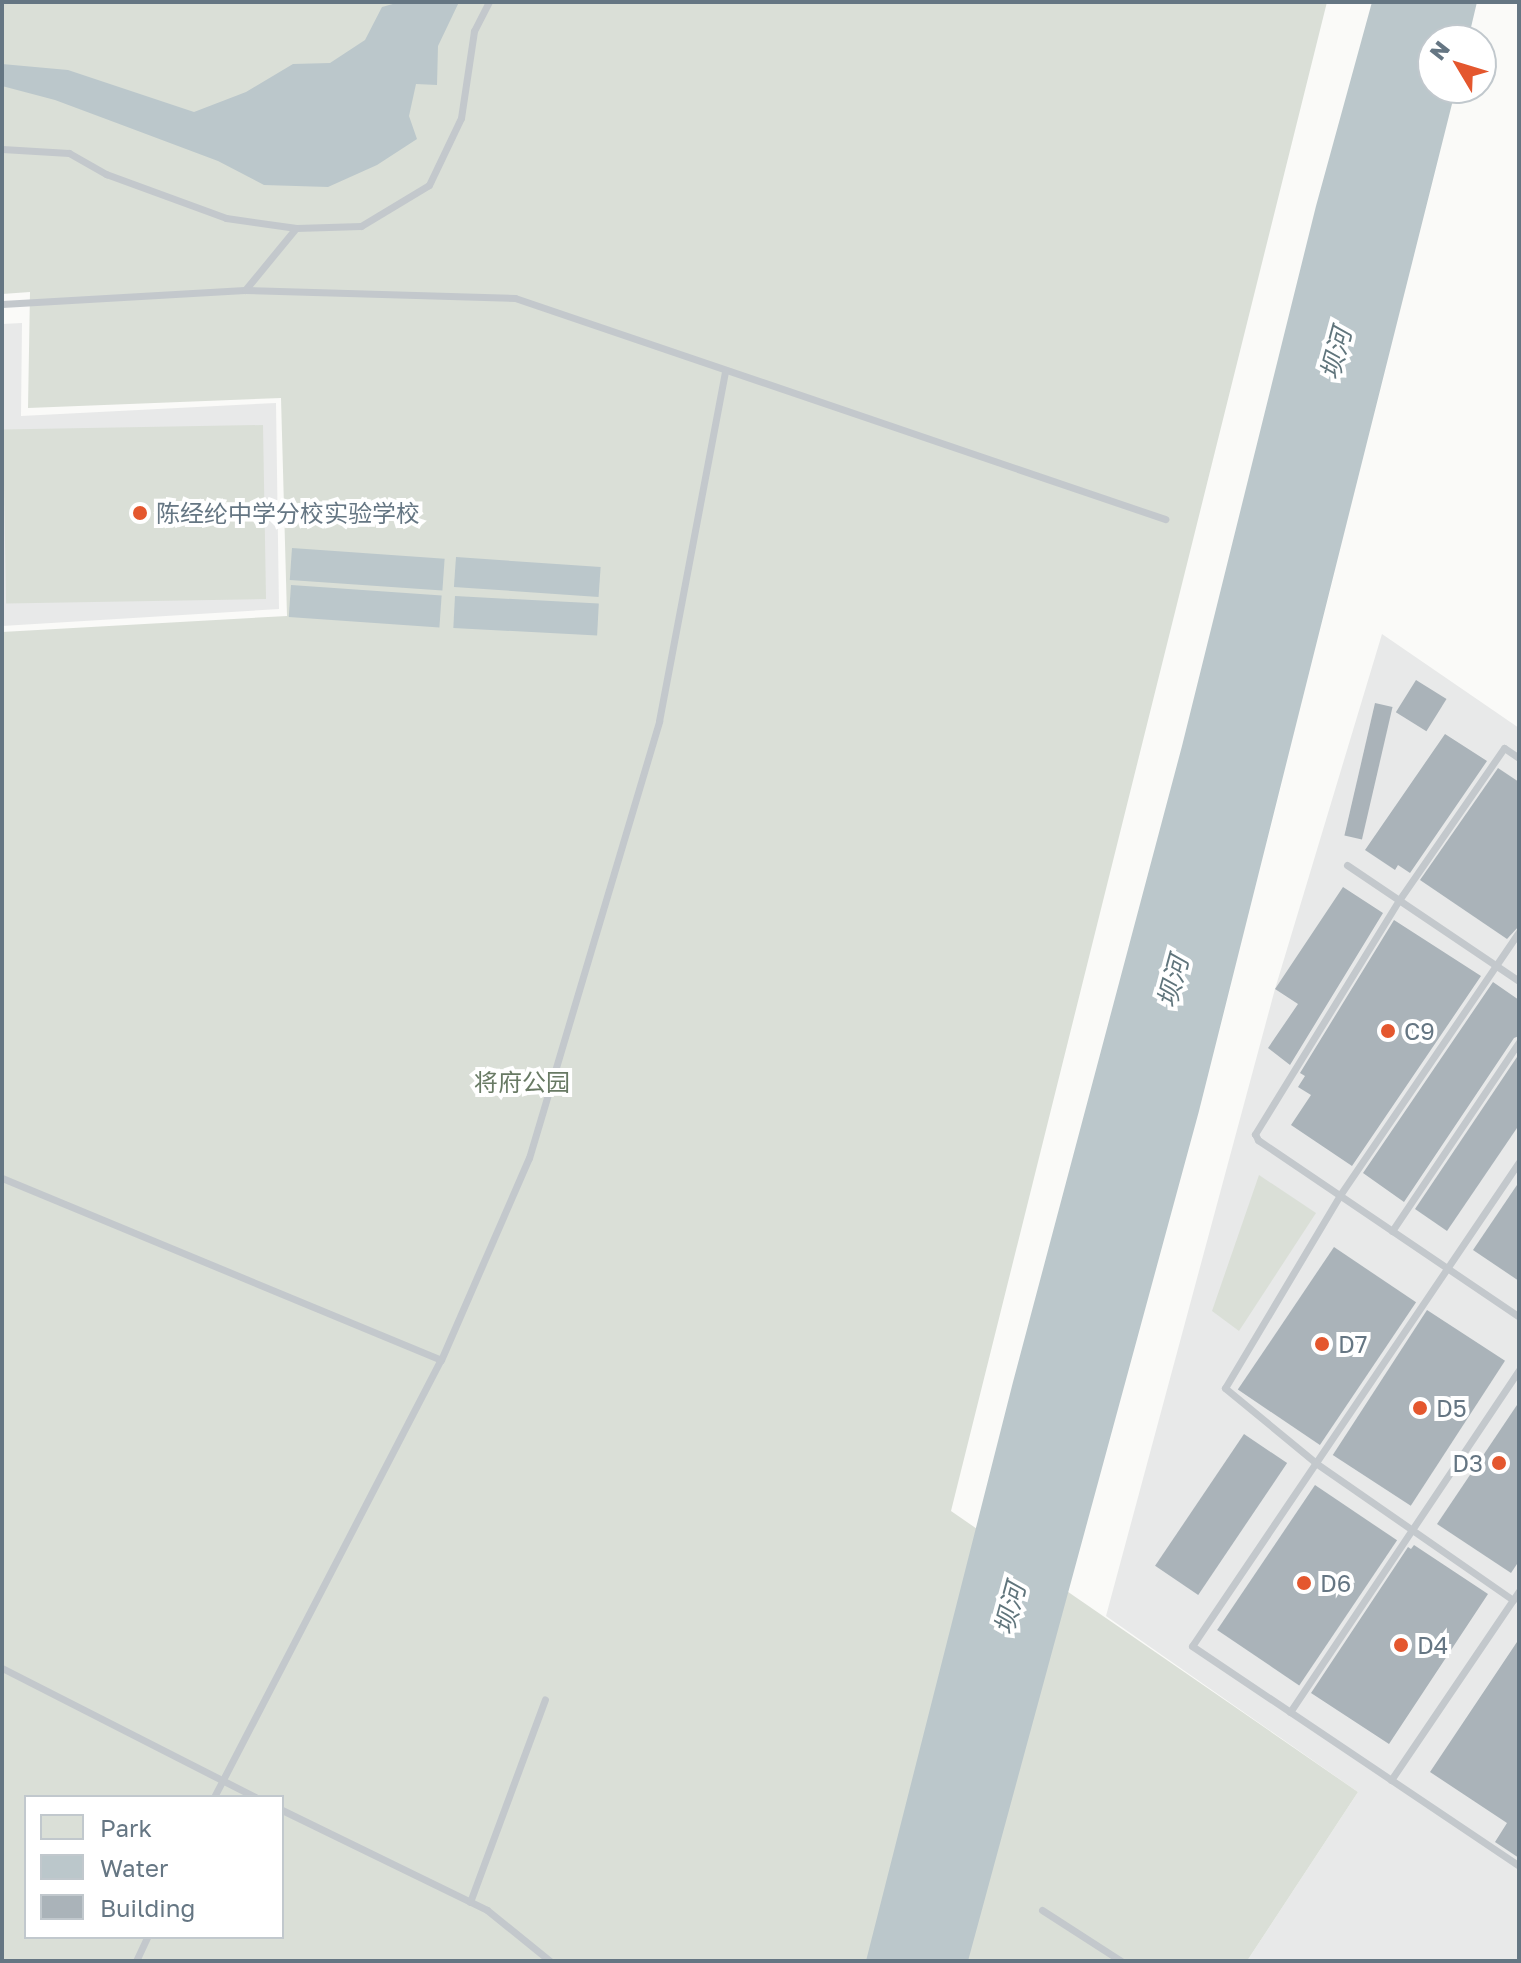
<!DOCTYPE html>
<meta charset="utf-8">
<style>
body{margin:0}
#map{position:relative;width:1521px;height:1963px;overflow:hidden;background:#fafaf8;font-family:"Golos Text","Noto Sans SC",sans-serif}
div>[style]{position:absolute}
.built>*{inset:0;background:#e8e9e9}
.green>*{inset:0;background:#dadfd7;transform-origin:0 0}
.water>*{inset:0;background:#bbc7cb;transform-origin:0 0}
.building>*{inset:0;background:#aab3b9;transform-origin:0 0}
.service>*{height:7px;margin:-3.5px;padding:0 3.5px;transform-origin:3.5px;border-radius:3.5px;background:#c3c8cc}
.dots>*{width:22px;height:22px;translate:-50% -50%;box-sizing:border-box;border:4px solid #fff;border-radius:50%}
span{translate:-50% -50%;white-space:nowrap;text-align:center;line-height:1.15;-webkit-text-stroke:8px #fff;paint-order:stroke}
.poi-label{font-size:24px;color:#657683}
.left{translate:0 -50%;text-align:left}
.right{translate:-100% -50%;text-align:right}
.park-label{font-size:24px;color:#687a64}
.water-label{font-size:26px;color:#60757c;font-style:italic}
.frame{position:absolute;inset:0;border:4px solid #657683;pointer-events:none}
.legend{position:absolute;left:24px;top:1795px;width:260px;height:144px;box-sizing:border-box;background:#fff;border:2px solid #c1c8cd;margin:0;padding:10px 14px;list-style:none;font-size:24px;color:#657683}
.legend li{display:flex;align-items:center;gap:16px;height:40px}
.legend b{width:40px;border:2px solid #c1c8cd}
.north{position:absolute;left:1417px;top:24px;width:80px;height:80px;box-sizing:border-box;background:#fff;border:2px solid #c1c8cd;border-radius:50%;rotate:308deg;font-size:22px;font-weight:700;line-height:32px;text-align:center;color:#657683}
.north::after{content:'';display:block;margin:auto;width:28px;height:36px;background:#e4572e;clip-path:polygon(50% 0,100% 100%,50% 72%,0 100%)}
</style>
<div id="map">
<div class="built">
<div style="clip-path:polygon(22px 323px,21px 416px,276px 403px,279px 609px,2px 626px,2px 324px)"></div>
<div style="clip-path:polygon(1382px 634px,1519px 728px,1519px 1961px,1247px 1961px,1358px 1792px,1106px 1616px,1275px 989px)"></div>
</div>
<div class="green">
<div style="clip-path:polygon(evenodd,2px 2px,1327px 2px,951px 1511px,1358px 1792px,1247px 1961px,2px 1961px,2px 632px,287px 616px,281px 398px,28px 408px,30px 292px,2px 294px,2px 2px,26px 1797px,282px 1797px,282px 1937px,26px 1937px,26px 1797px)"></div>
<div style="left:263px;top:425px;width:174px;height:260px;rotate:89deg"></div>
<div style="clip-path:polygon(1259px 1175px,1316px 1213px,1239px 1331px,1212px 1311px)"></div>
</div>
<div class="water">
<div style="clip-path:polygon(400px 2px,459px 2px,438px 46px,437px 85px,416px 84px,409px 116px,417px 139px,377px 165px,328px 187px,264px 185px,218px 161px,122px 125px,55px 100px,2px 86px,2px 64px,68px 70px,194px 112px,246px 92px,293px 64px,330px 63px,365px 40px,382px 7px)"></div>
<div style="clip-path:polygon(1372px 2px,1477px 2px,1468px 40px,1433px 40px,1433px 88px,1456px 88px,1199px 1111px,968px 1961px,866px 1961px,1013px 1382px,1182px 746px,1316px 206px)"></div>
<div style="left:292px;top:548px;width:153px;height:32px;rotate:4deg"></div>
<div style="left:456px;top:557px;width:145px;height:30px;rotate:4deg"></div>
<div style="left:291px;top:585px;width:151px;height:32px;rotate:4deg"></div>
<div style="left:455px;top:596px;width:144px;height:32px;rotate:3deg"></div>
</div>
<div class="building">
<div style="left:1416px;top:680px;width:36px;height:38px;rotate:32deg"></div>
<div style="left:1375px;top:703px;width:18px;height:136px;rotate:13deg"></div>
<div style="clip-path:polygon(1445px 734px,1487px 761px,1410px 873px,1398px 865px,1395px 870px,1365px 850px)"></div>
<div style="clip-path:polygon(1498px 768px,1519px 782px,1519px 926px,1507px 939px,1420px 880px)"></div>
<div style="clip-path:polygon(1343px 887px,1383px 913px,1290px 1065px,1268px 1048px,1298px 1004px,1275px 989px)"></div>
<div style="clip-path:polygon(1394px 920px,1481px 976px,1352px 1166px,1291px 1125px,1311px 1095px,1298px 1087px,1305px 1076px,1300px 1073px)"></div>
<div style="clip-path:polygon(1493px 982px,1519px 1000px,1519px 1036px,1514px 1038px,1404px 1202px,1363px 1173px)"></div>
<div style="clip-path:polygon(1519px 1054px,1519px 1125px,1447px 1231px,1415px 1209px)"></div>
<div style="clip-path:polygon(1519px 1182px,1519px 1281px,1473px 1250px)"></div>
<div style="left:1334px;top:1247px;width:99px;height:172px;rotate:34deg"></div>
<div style="left:1427px;top:1310px;width:93px;height:173px;rotate:33deg"></div>
<div style="clip-path:polygon(1519px 1402px,1519px 1561px,1511px 1573px,1437px 1524px)"></div>
<div style="left:1244px;top:1434px;width:52px;height:159px;rotate:34deg"></div>
<div style="left:1315px;top:1485px;width:99px;height:175px;rotate:34deg"></div>
<div style="clip-path:polygon(1414px 1545px,1488px 1594px,1389px 1744px,1311px 1693px,1408px 1547px,1411px 1549px)"></div>
<div style="clip-path:polygon(1519px 1639px,1519px 1858px,1495px 1842px,1507px 1823px,1430px 1772px)"></div>
</div>
<div class="service">
<div style="left:2px;top:149px;width:67px;rotate:3.4deg"></div>
<div style="left:69px;top:153px;width:43px;rotate:29.6deg"></div>
<div style="left:106px;top:174px;width:128px;rotate:20.1deg"></div>
<div style="left:226px;top:218px;width:71px;rotate:8.1deg"></div>
<div style="left:296px;top:228px;width:65px;rotate:-1.8deg"></div>
<div style="left:361px;top:226px;width:79px;rotate:-31.1deg"></div>
<div style="left:429px;top:185px;width:74px;rotate:-64.5deg"></div>
<div style="left:461px;top:118px;width:88px;rotate:-81.5deg"></div>
<div style="left:474px;top:31px;width:33px;rotate:-63deg"></div>
<div style="left:245px;top:290px;width:80px;rotate:-50.6deg"></div>
<div style="left:2px;top:304px;width:243px;rotate:-3.3deg"></div>
<div style="left:245px;top:290px;width:270px;rotate:1.7deg"></div>
<div style="left:515px;top:298px;width:687px;rotate:18.78deg"></div>
<div style="left:1519px;top:758px;width:18px;rotate:-146deg"></div>
<div style="left:1504px;top:748px;width:185px;rotate:124.6deg"></div>
<div style="left:1399px;top:900px;width:275px;rotate:121.6deg"></div>
<div style="left:1255px;top:1134px;width:7px;rotate:63deg"></div>
<div style="left:1258px;top:1140px;width:315px;rotate:34.1deg"></div>
<div style="left:1347px;top:865px;width:207px;rotate:34deg"></div>
<div style="left:1519px;top:1162px;width:584px;rotate:124.04deg"></div>
<div style="left:1192px;top:1646px;width:394px;rotate:33.9deg"></div>
<div style="left:2px;top:1178px;width:475px;rotate:22.5deg"></div>
<div style="left:1392px;top:1231px;width:228px;rotate:-56.1deg"></div>
<div style="left:1513px;top:1600px;width:240px;rotate:-145.2deg"></div>
<div style="left:1316px;top:1463px;width:118px;rotate:-140.5deg"></div>
<div style="left:1225px;top:1388px;width:225px;rotate:-59.2deg"></div>
<div style="left:1340px;top:1195px;width:318px;rotate:-55.8deg"></div>
<div style="left:2px;top:1668px;width:284px;rotate:27deg"></div>
<div style="left:1290px;top:1712px;width:412px;rotate:-56.2deg"></div>
<div style="left:1391px;top:1780px;width:228px;rotate:-55.9deg"></div>
<div style="left:214px;top:1797px;width:492px;rotate:-62.6deg"></div>
<div style="left:441px;top:1360px;width:220px;rotate:-66.5deg"></div>
<div style="left:529px;top:1158px;width:456px;rotate:-73.4deg"></div>
<div style="left:659px;top:721px;width:356px;rotate:-79.3deg"></div>
<div style="left:282px;top:1810px;width:228px;rotate:26deg"></div>
<div style="left:487px;top:1910px;width:81px;rotate:39deg"></div>
<div style="left:470px;top:1902px;width:216px;rotate:-69.7deg"></div>
<div style="left:1042px;top:1910px;width:94px;rotate:32.8deg"></div>
<div style="left:136px;top:1961px;width:26px;rotate:-65deg"></div>
</div>
<div class="dots">
<div style="left:140px;top:513px;background:#e4572e"></div>
<div style="left:1388px;top:1031px;background:#e4572e"></div>
<div style="left:1322px;top:1344px;background:#e4572e"></div>
<div style="left:1420px;top:1408px;background:#e4572e"></div>
<div style="left:1499px;top:1463px;background:#e4572e"></div>
<div style="left:1304px;top:1583px;background:#e4572e"></div>
<div style="left:1401px;top:1645px;background:#e4572e"></div>
</div>
<div class="poi-label">
<span class="left" style="left:156px;top:513px">陈经纶中学分校实验学校</span>
<span class="left" style="left:1404px;top:1031px">C9</span>
<span class="left" style="left:1338px;top:1344px">D7</span>
<span class="left" style="left:1436px;top:1408px">D5</span>
<span class="right" style="left:1483px;top:1463px">D3</span>
<span class="left" style="left:1320px;top:1583px">D6</span>
<span class="left" style="left:1417px;top:1645px">D4</span>
</div>
<div class="park-label">
<span style="left:522px;top:1082px">将府公园</span>
</div>
<div class="water-label">
<span style="left:1336px;top:354px;rotate:-75deg">坝河</span>
<span style="left:1173px;top:982px;rotate:-75deg">坝河</span>
<span style="left:1010px;top:1609px;rotate:-75deg">坝河</span>
</div>
<div class="frame"></div>
<ul class="legend">
<li><b style="height:22px;background:#dadfd7"></b>Park</li>
<li><b style="height:22px;background:#bbc7cb"></b>Water</li>
<li><b style="height:22px;background:#aab3b9"></b>Building</li>
</ul>
<div class="north">N</div>
</div>
